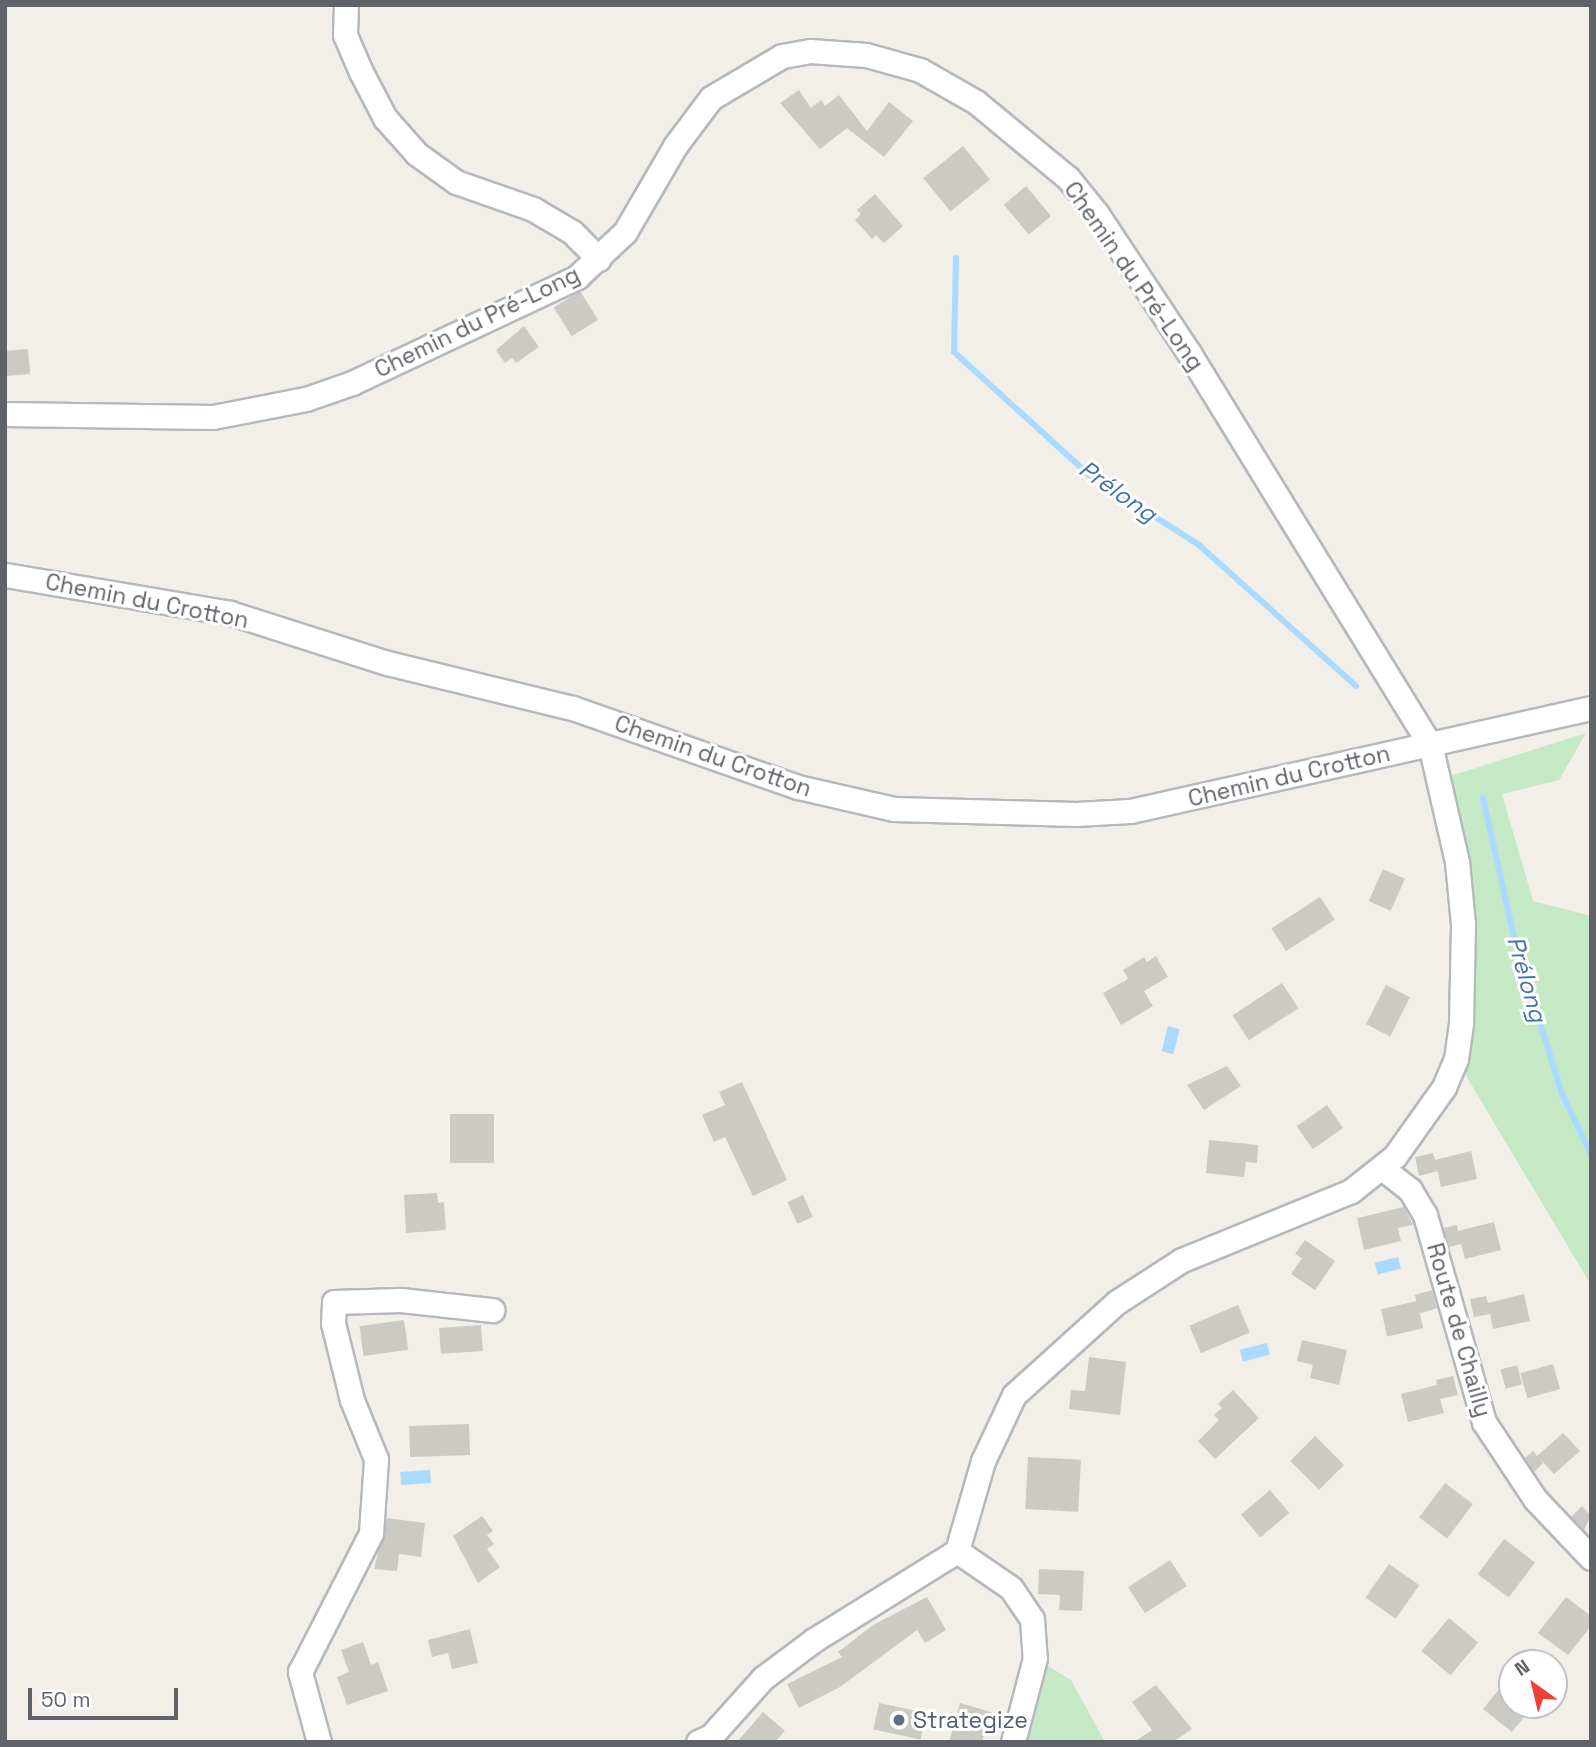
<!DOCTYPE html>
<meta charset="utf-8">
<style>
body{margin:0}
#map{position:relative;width:1596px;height:1747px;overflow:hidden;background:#f1efe8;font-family:"Space Grotesk",sans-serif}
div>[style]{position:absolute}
.green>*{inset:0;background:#c5e8c5}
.water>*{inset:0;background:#aadaff;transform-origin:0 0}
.stream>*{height:6px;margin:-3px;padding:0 3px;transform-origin:3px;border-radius:3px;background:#aadaff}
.building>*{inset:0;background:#cccac5;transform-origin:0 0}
.roads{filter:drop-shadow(2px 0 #b5b8bc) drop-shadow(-2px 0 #b5b8bc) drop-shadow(0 2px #b5b8bc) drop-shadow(0 -2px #b5b8bc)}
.street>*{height:23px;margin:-11.5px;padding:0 11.5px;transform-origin:11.5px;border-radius:11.5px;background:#fff}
.dots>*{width:19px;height:19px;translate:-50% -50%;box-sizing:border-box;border:4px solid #fff;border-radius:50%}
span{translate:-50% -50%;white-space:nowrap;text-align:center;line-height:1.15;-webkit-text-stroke:6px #fff;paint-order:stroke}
.street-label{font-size:23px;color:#5f6368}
.service-label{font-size:23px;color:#4e5e75}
.left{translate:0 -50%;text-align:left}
.water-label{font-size:24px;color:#4174aa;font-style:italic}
.frame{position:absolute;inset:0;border:7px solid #5f6368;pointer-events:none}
.north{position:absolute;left:1498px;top:1649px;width:70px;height:70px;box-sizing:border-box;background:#fff;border:2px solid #bfc1c3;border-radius:50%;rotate:326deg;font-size:19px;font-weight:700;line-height:28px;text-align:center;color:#5f6368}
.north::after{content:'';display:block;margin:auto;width:24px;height:32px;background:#ea4335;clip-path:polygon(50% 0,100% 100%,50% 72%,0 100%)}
.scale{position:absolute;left:28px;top:1688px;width:150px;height:32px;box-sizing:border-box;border:4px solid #5f6368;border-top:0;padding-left:9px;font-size:21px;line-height:24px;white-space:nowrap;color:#5f6368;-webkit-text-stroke:5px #fff;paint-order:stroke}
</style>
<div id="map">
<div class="green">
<div style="clip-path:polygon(1586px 733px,1559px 780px,1502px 794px,1533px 901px,1591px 916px,1591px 1285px,1456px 1059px,1461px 1021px,1438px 780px)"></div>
<div style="clip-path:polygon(1035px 1658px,1071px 1680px,1105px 1742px,1013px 1742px)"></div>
</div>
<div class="water">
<div style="left:1168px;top:1026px;width:12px;height:26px;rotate:14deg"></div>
<div style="left:1398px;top:1257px;width:12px;height:24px;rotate:76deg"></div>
<div style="left:1267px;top:1343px;width:12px;height:28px;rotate:76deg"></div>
<div style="left:430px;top:1470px;width:13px;height:30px;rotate:86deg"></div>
</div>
<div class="stream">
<div style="left:956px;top:258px;width:94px;rotate:91.2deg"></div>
<div style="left:954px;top:352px;width:181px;rotate:42.3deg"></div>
<div style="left:1088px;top:474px;width:132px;rotate:32.6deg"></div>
<div style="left:1199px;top:545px;width:211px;rotate:41.9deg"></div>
<div style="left:1483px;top:798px;width:148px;rotate:77.5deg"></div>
<div style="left:1515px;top:942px;width:159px;rotate:72.8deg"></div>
<div style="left:1562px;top:1094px;width:67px;rotate:64.2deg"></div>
</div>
<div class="building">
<div style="clip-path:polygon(799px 90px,811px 108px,821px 100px,825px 106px,839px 95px,867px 131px,889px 102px,913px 121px,884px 157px,847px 128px,820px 149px,780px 103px)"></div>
<div style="left:963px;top:146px;width:43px;height:51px;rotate:51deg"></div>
<div style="left:1026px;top:186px;width:39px;height:29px;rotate:50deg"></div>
<div style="clip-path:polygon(875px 194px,903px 226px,884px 243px,876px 235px,872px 239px,855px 220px,861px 214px,857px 210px)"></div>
<div style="left:580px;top:291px;width:34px;height:31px;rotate:58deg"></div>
<div style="clip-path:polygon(524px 326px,539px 347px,516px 363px,512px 358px,505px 363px,496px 350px)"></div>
<div style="left:28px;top:349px;width:25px;height:23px;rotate:85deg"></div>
<div style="left:1383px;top:869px;width:24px;height:35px;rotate:24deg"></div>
<div style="left:1320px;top:897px;width:27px;height:58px;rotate:57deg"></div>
<div style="clip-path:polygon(1156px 956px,1168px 977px,1144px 991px,1153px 1006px,1121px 1025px,1103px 993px,1128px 979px,1123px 970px,1144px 957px,1147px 962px)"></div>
<div style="left:1282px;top:983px;width:30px;height:59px;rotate:57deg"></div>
<div style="left:1386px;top:985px;width:27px;height:44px;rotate:27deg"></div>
<div style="clip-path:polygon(1227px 1066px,1241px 1086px,1204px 1110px,1187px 1085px)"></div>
<div style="clip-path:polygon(742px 1082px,787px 1180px,753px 1196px,725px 1137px,714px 1142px,702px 1115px,725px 1105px,719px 1092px)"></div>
<div style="left:1327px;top:1105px;width:28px;height:37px;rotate:55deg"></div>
<div style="left:450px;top:1114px;width:44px;height:49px"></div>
<div style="clip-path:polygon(1209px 1140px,1258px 1145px,1257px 1163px,1246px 1162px,1244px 1177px,1206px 1173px)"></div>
<div style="clip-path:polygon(1471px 1151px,1477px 1179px,1441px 1187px,1436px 1163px,1438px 1171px,1419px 1176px,1415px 1157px,1433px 1153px,1435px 1160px)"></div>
<div style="clip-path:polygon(437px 1193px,438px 1203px,444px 1202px,446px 1230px,406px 1233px,404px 1195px)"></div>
<div style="left:803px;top:1195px;width:24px;height:17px;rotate:66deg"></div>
<div style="clip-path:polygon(1404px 1207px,1413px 1225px,1398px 1228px,1401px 1241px,1364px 1250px,1357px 1218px)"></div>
<div style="clip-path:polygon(1494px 1222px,1501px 1250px,1465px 1259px,1461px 1244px,1449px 1247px,1443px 1228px,1457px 1225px,1458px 1231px)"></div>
<div style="clip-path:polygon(1305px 1240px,1335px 1261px,1315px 1290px,1291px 1274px,1302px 1258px,1295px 1254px)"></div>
<div style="left:1432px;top:1290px;width:19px;height:18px;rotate:74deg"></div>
<div style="clip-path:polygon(1524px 1294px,1530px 1321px,1493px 1329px,1490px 1314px,1474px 1317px,1470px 1299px,1486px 1296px,1488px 1303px)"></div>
<div style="left:1417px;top:1301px;width:28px;height:37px;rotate:77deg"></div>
<div style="left:1238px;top:1305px;width:30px;height:53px;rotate:67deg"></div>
<div style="left:404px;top:1320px;width:30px;height:45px;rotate:82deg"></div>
<div style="left:481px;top:1325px;width:26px;height:42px;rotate:86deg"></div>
<div style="clip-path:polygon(1302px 1340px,1347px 1350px,1339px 1385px,1310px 1378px,1313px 1365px,1297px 1361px)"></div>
<div style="clip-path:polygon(1089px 1357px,1126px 1362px,1120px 1415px,1069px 1409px,1071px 1390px,1085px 1391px)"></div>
<div style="left:1553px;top:1364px;width:26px;height:34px;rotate:74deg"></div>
<div style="left:1517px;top:1365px;width:20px;height:17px;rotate:75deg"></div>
<div style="clip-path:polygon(1453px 1376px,1458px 1395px,1440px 1399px,1444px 1413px,1408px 1422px,1401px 1394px,1437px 1385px,1436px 1380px)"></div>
<div style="clip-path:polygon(1233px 1390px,1259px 1418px,1215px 1459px,1198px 1441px,1219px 1420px,1214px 1415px,1222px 1408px,1218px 1404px)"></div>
<div style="left:469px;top:1424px;width:31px;height:60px;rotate:88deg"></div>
<div style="clip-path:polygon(1563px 1433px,1580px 1451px,1554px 1474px,1538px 1457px,1543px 1463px,1534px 1472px,1525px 1458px,1533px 1451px,1537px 1456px)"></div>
<div style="left:1315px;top:1436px;width:41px;height:35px;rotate:45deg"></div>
<div style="left:1028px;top:1457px;width:53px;height:52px;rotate:3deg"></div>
<div style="left:1445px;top:1483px;width:35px;height:43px;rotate:37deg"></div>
<div style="left:1270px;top:1490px;width:30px;height:38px;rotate:50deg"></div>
<div style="clip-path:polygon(1582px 1506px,1591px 1516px,1584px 1530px,1571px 1517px)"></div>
<div style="clip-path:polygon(482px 1516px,493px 1531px,487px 1535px,494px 1544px,487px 1549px,500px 1567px,478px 1583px,453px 1536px)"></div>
<div style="clip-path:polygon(386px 1518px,425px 1523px,421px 1557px,399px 1554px,397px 1571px,374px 1569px)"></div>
<div style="left:1504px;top:1539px;width:39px;height:44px;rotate:37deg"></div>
<div style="left:1170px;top:1560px;width:31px;height:50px;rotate:57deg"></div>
<div style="left:1389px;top:1564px;width:37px;height:41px;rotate:35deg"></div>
<div style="clip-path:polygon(1039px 1569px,1084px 1571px,1082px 1611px,1059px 1610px,1060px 1595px,1038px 1594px)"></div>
<div style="clip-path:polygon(927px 1597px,946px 1630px,925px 1643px,917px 1630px,840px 1687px,799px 1708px,787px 1684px,842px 1657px,838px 1652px,873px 1625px)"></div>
<div style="clip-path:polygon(1566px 1597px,1591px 1616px,1591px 1626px,1568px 1655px,1538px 1633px)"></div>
<div style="left:1449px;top:1618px;width:38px;height:43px;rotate:40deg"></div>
<div style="clip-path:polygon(470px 1629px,478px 1663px,452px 1669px,448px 1653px,432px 1657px,428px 1640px)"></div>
<div style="clip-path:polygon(363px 1642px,371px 1665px,378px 1662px,388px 1691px,347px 1705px,337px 1677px,349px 1672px,341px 1650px)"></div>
<div style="clip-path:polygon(1512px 1673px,1512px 1705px,1534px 1705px,1512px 1732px,1483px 1709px)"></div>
<div style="clip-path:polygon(1156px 1685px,1192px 1729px,1173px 1742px,1134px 1742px,1152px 1730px,1132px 1702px)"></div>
<div style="left:879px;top:1703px;width:48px;height:27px;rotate:12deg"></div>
<div style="clip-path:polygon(960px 1703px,991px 1712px,982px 1742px,949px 1742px)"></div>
<div style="clip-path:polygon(763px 1712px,785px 1731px,775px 1742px,737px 1742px)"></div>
</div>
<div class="roads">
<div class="street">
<div style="left:346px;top:5px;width:30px;rotate:92deg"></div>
<div style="left:345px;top:35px;width:40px;rotate:66.6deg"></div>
<div style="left:361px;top:72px;width:52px;rotate:62.4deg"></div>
<div style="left:385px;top:118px;width:48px;rotate:48.4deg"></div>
<div style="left:417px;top:154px;width:48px;rotate:35.7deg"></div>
<div style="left:456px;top:182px;width:82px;rotate:19.3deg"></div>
<div style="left:533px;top:209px;width:45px;rotate:30.5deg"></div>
<div style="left:572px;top:232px;width:38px;rotate:45deg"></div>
<div style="left:5px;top:414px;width:208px;rotate:0.8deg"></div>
<div style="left:213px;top:417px;width:95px;rotate:-11deg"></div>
<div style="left:306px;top:399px;width:49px;rotate:-19.2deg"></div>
<div style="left:352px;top:383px;width:249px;rotate:-25.2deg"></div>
<div style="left:577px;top:277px;width:66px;rotate:-43.2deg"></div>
<div style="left:625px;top:232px;width:99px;rotate:-59.8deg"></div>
<div style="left:675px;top:146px;width:60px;rotate:-53.1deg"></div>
<div style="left:711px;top:98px;width:82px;rotate:-30.6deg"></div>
<div style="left:782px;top:56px;width:28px;rotate:-10deg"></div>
<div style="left:810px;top:51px;width:56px;rotate:4.1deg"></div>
<div style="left:866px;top:55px;width:56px;rotate:15.5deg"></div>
<div style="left:920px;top:70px;width:64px;rotate:29.7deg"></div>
<div style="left:976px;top:102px;width:119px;rotate:39.6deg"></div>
<div style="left:1068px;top:178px;width:46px;rotate:51.1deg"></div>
<div style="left:1097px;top:214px;width:167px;rotate:56.5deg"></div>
<div style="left:1189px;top:353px;width:459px;rotate:58.4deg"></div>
<div style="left:1430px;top:744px;width:307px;rotate:167.4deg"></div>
<div style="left:1130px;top:811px;width:54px;rotate:176.8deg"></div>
<div style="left:1076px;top:814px;width:182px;rotate:-178.4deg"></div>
<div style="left:894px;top:809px;width:98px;rotate:-167.1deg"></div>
<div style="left:798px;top:787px;width:239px;rotate:-160.7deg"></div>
<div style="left:572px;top:708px;width:190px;rotate:-166.3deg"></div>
<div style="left:387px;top:663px;width:165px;rotate:-162.3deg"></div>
<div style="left:230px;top:613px;width:228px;rotate:-170.4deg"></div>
<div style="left:1382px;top:1168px;width:36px;rotate:38deg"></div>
<div style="left:1410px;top:1190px;width:29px;rotate:59deg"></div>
<div style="left:1425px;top:1215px;width:215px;rotate:74.1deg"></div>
<div style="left:1484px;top:1422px;width:92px;rotate:56.5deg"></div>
<div style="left:1535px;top:1499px;width:81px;rotate:46.5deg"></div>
<div style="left:957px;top:1551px;width:65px;rotate:34.4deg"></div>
<div style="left:1011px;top:1588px;width:37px;rotate:56deg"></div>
<div style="left:1032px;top:1619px;width:39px;rotate:86deg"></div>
<div style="left:1035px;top:1658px;width:87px;rotate:104.7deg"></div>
<div style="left:319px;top:1742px;width:73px;rotate:-105.2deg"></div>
<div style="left:300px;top:1672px;width:156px;rotate:-62.9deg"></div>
<div style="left:371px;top:1533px;width:74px;rotate:-86.1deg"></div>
<div style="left:376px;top:1459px;width:64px;rotate:-112.1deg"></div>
<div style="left:352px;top:1400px;width:79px;rotate:-103.9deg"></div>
<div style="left:333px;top:1323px;width:21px;rotate:-87deg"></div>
<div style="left:334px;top:1302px;width:67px;rotate:-1.7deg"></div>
<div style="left:401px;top:1300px;width:92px;rotate:6.3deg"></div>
<div style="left:698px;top:1742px;width:14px;rotate:-25deg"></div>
<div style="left:711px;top:1736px;width:78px;rotate:-48.1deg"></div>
<div style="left:763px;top:1678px;width:64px;rotate:-36.7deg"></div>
<div style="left:814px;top:1640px;width:168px;rotate:-31.9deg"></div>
<div style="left:957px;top:1551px;width:94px;rotate:-73.9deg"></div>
<div style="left:983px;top:1461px;width:73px;rotate:-64.8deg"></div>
<div style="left:1014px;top:1395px;width:139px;rotate:-42.1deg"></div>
<div style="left:1117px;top:1302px;width:77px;rotate:-32.9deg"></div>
<div style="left:1182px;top:1260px;width:183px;rotate:-22.2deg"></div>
<div style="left:1351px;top:1191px;width:56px;rotate:-38.5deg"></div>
<div style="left:1395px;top:1156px;width:85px;rotate:-54.6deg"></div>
<div style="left:1444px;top:1087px;width:30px;rotate:-67deg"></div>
<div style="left:1456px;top:1059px;width:37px;rotate:-82deg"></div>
<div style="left:1461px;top:1022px;width:98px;rotate:-88.8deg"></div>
<div style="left:1463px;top:924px;width:62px;rotate:-95.5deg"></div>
<div style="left:1457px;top:862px;width:121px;rotate:-102.9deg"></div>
<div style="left:1430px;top:744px;width:165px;rotate:-12.6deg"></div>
</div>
</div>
<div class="dots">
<div style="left:899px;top:1720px;background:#5c6f8a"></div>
</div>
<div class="street-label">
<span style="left:1134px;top:276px;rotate:55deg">Chemin du Pré-Long</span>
<span style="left:477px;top:322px;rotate:-26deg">Chemin du Pré-Long</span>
<span style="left:147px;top:601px;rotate:11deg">Chemin du Crotton</span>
<span style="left:713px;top:756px;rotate:19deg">Chemin du Crotton</span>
<span style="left:1289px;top:776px;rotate:-13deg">Chemin du Crotton</span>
<span style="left:1459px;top:1330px;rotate:74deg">Route de Chailly</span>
</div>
<div class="service-label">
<span class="left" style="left:913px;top:1720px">Strategize</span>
</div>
<div class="water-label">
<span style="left:1118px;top:491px;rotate:35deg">Prélong</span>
<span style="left:1527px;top:979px;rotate:74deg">Prélong</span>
</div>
<div class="frame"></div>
<div class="north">N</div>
<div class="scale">50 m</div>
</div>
